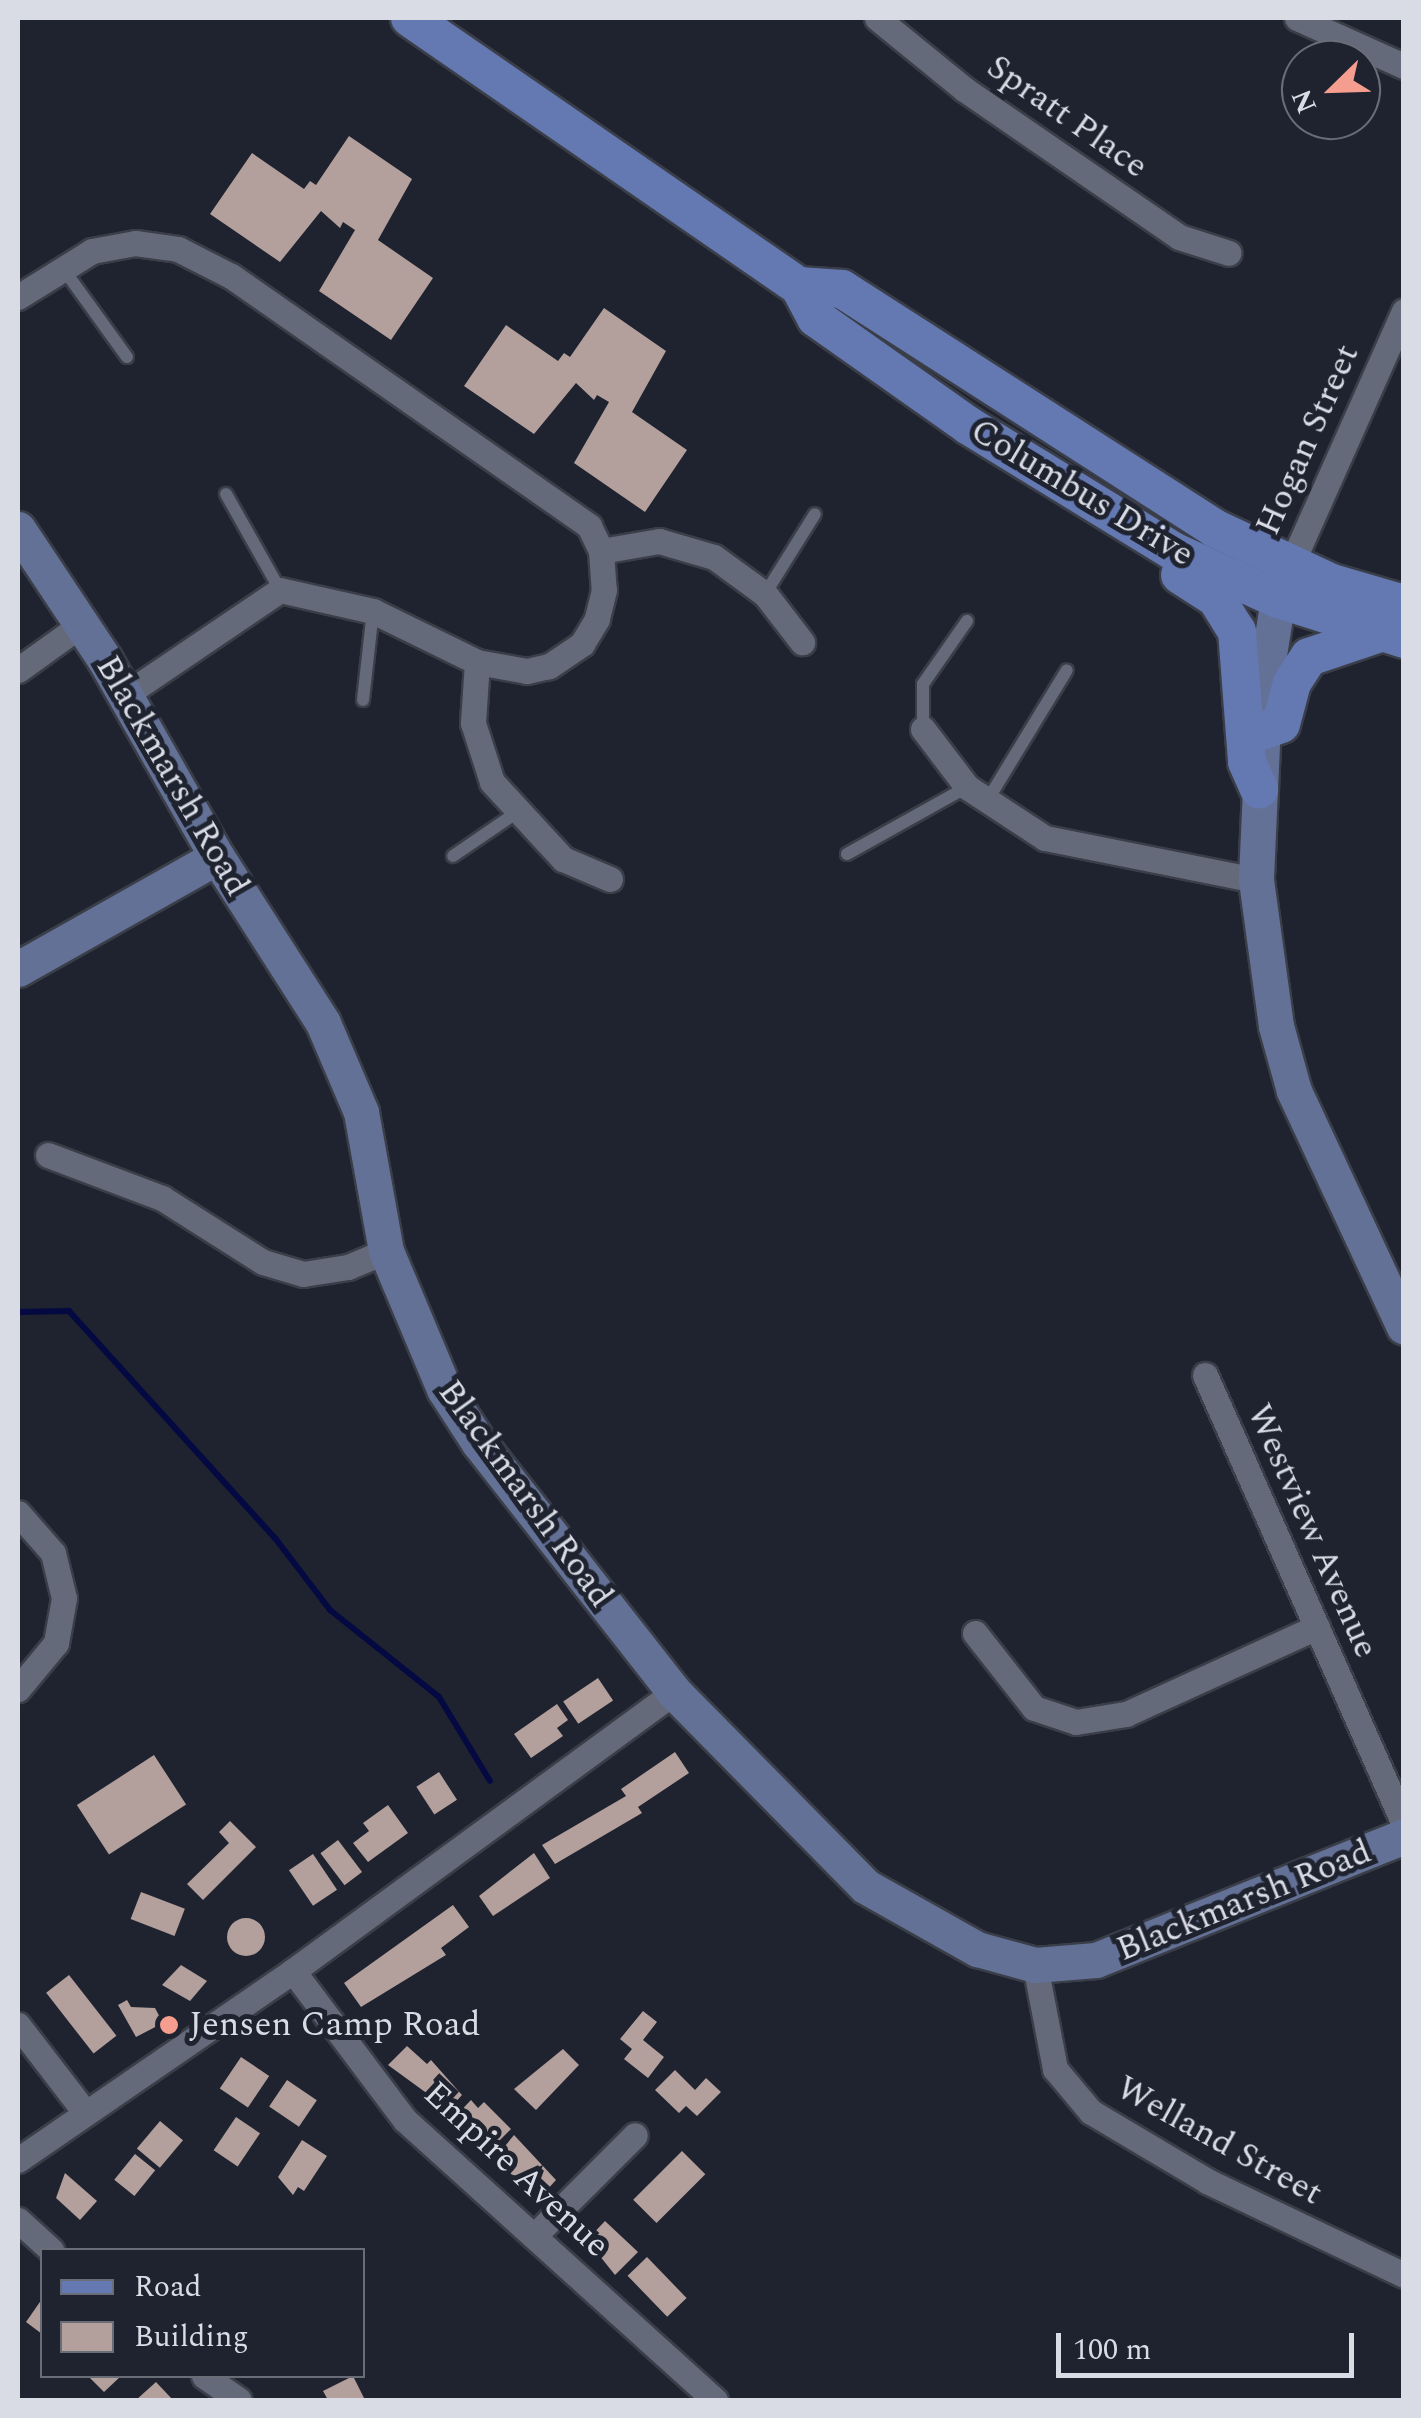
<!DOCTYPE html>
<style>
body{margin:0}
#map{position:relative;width:1421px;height:2418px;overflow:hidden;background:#1e232f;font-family:Spectral,serif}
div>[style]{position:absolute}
.stream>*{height:6px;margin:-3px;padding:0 3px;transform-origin:3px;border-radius:3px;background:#050941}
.building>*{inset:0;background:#b39f9b;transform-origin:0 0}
.round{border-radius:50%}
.roads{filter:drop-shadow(2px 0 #3a3e48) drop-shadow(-2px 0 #3a3e48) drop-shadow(0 2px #3a3e48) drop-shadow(0 -2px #3a3e48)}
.lane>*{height:12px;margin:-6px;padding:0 6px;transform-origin:6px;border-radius:6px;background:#646a79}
.street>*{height:25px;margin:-12.5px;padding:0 12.5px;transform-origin:12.5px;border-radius:12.5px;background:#646a79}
.secondary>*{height:35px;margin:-17.5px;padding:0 17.5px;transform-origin:17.5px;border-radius:17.5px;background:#647196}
.primary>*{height:38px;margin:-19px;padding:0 19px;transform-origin:19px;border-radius:19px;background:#6478b2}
.dots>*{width:28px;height:28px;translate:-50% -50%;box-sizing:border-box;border:5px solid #1e232f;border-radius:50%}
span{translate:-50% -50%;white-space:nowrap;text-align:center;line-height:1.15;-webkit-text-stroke:10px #1e232f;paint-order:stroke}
.street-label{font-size:35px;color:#d9dce5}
.poi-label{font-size:35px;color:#d9dce5}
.left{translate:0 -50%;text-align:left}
.frame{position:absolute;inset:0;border:20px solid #d9dce5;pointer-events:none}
.legend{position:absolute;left:40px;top:2248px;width:325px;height:130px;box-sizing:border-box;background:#1e232f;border:2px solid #696d78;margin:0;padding:12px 18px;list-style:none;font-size:30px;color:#d9dce5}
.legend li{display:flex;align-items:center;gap:20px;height:50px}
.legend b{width:50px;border:2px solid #696d78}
.north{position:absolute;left:1281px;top:40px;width:100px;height:100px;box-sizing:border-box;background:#1e232f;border:2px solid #696d78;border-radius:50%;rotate:247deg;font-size:28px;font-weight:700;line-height:40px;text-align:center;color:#d9dce5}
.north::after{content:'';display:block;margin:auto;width:35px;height:45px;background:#f59d8e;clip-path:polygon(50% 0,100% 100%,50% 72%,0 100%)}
.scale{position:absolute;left:1056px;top:2333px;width:298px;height:45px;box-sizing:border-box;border:5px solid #d9dce5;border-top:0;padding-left:12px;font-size:30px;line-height:35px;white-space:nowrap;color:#d9dce5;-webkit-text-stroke:8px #1e232f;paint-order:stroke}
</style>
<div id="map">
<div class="stream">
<div style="left:18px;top:1312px;width:51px;rotate:-1.1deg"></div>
<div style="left:69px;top:1311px;width:307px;rotate:47.8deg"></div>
<div style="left:275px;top:1538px;width:91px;rotate:52.6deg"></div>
<div style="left:330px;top:1610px;width:139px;rotate:38.6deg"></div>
<div style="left:439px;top:1697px;width:98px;rotate:58.7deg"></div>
</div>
<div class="building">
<div style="clip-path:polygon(349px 136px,412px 179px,378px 240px,433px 278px,391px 340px,319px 291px,355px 230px,343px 222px,340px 228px,321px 211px,280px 262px,210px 214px,252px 153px,304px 189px,310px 181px,316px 185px)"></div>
<div style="clip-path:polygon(604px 308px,666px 351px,632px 412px,687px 450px,645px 512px,574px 463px,609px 402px,597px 395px,594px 400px,576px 383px,534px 434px,464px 386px,506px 325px,558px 361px,564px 353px,570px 357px)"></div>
<div style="left:598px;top:1678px;width:27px;height:42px;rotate:56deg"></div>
<div style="clip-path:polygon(557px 1704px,568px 1720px,557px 1728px,563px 1736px,531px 1758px,514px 1734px)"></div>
<div style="clip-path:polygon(675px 1752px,689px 1773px,638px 1807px,642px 1813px,555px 1864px,542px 1845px,626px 1796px,621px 1789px)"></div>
<div style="left:154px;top:1755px;width:59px;height:92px;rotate:57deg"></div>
<div style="left:439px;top:1772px;width:33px;height:27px;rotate:57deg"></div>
<div style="clip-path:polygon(388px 1805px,408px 1833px,368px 1862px,353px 1843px,369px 1831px,363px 1823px)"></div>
<div style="clip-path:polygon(230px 1821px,256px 1847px,203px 1900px,187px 1884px,229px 1843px,219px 1832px)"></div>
<div style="left:338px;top:1840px;width:40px;height:22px;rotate:53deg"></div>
<div style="clip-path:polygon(534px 1853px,550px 1878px,493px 1916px,479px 1896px)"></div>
<div style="left:313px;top:1854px;width:43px;height:29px;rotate:56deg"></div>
<div style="left:141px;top:1892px;width:47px;height:29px;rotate:21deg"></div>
<div style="clip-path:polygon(453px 1905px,469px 1927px,441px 1948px,446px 1955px,361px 2007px,344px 1983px)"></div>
<div class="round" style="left:227px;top:1918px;width:38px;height:38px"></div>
<div style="clip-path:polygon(181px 1965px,207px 1981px,190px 2001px,162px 1985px)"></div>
<div style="left:69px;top:1975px;width:77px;height:29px;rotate:52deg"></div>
<div style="clip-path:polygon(127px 2000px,131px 2007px,155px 2008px,163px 2023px,136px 2037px,118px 2005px)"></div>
<div style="clip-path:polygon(643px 2011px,657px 2022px,643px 2040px,664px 2057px,648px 2078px,624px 2059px,632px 2049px,620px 2039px)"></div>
<div style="clip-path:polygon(407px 2046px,427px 2064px,431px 2060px,462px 2095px,441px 2118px,430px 2107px,436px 2100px,388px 2065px)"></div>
<div style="clip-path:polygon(563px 2049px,579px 2065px,536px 2110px,514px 2089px)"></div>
<div style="left:241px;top:2057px;width:34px;height:38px;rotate:34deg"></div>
<div style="clip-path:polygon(675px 2070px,695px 2090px,706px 2078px,721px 2092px,697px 2116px,686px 2106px,679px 2113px,655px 2090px)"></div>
<div style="left:287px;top:2080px;width:36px;height:32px;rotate:34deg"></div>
<div style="clip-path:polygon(471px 2100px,478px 2108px,484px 2102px,511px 2129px,488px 2152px,476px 2133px,462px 2136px,449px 2123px)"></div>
<div style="left:236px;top:2117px;width:29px;height:40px;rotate:34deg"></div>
<div style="left:160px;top:2121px;width:30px;height:36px;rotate:40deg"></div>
<div style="clip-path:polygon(514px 2135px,556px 2180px,536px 2202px,496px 2157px)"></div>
<div style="clip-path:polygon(302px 2140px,327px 2156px,304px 2191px,298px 2187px,293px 2195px,278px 2177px)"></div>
<div style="left:682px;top:2151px;width:33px;height:69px;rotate:45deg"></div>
<div style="left:135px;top:2154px;width:26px;height:33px;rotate:39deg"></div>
<div style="clip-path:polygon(65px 2173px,97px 2201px,80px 2220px,56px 2198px)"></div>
<div style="clip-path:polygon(605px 2221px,638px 2252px,615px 2275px,587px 2240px)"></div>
<div style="left:647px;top:2257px;width:57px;height:27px;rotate:46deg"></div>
<div style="clip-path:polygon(42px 2299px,42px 2334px,26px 2322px)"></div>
<div style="clip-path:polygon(88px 2376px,121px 2376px,104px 2392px)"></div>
<div style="clip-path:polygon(353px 2376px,365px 2400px,328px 2400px,323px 2391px)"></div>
<div style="clip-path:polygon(156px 2382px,173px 2400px,136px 2400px)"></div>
</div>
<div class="roads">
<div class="lane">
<div style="left:62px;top:267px;width:111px;rotate:54.2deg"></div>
<div style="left:226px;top:494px;width:110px;rotate:60.6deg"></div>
<div style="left:765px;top:594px;width:94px;rotate:-58deg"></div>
<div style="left:363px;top:700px;width:90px;rotate:-83.6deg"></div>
<div style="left:923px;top:729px;width:45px;rotate:-90deg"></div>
<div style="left:923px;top:684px;width:77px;rotate:-55.1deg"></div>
<div style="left:987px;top:801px;width:153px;rotate:-58.6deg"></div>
<div style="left:847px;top:854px;width:137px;rotate:-29.2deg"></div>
<div style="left:453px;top:856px;width:76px;rotate:-34.3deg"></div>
</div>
<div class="street">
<div style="left:877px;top:18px;width:112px;rotate:39.2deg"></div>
<div style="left:964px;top:89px;width:261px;rotate:34.5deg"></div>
<div style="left:1179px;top:237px;width:52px;rotate:17.7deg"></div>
<div style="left:1297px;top:18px;width:117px;rotate:24.2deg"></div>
<div style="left:18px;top:297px;width:87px;rotate:-31.9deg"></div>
<div style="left:92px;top:251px;width:44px;rotate:-10.5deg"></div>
<div style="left:135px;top:243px;width:43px;rotate:7.9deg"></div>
<div style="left:178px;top:249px;width:59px;rotate:27deg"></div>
<div style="left:231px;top:276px;width:437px;rotate:34.9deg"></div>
<div style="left:589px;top:526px;width:28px;rotate:64deg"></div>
<div style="left:601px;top:551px;width:39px;rotate:86deg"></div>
<div style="left:604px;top:590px;width:30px;rotate:104deg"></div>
<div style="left:597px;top:619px;width:29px;rotate:121deg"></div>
<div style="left:582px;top:644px;width:40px;rotate:146deg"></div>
<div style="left:549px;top:666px;width:23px;rotate:167deg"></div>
<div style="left:527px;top:671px;width:51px;rotate:-169.8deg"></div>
<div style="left:477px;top:662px;width:116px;rotate:-153.9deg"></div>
<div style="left:373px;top:611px;width:95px;rotate:-167.3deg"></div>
<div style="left:280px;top:590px;width:187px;rotate:145.9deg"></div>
<div style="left:601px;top:551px;width:59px;rotate:-9.8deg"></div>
<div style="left:659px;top:541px;width:57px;rotate:16.2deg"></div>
<div style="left:714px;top:557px;width:63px;rotate:36deg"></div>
<div style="left:765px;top:594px;width:61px;rotate:52.4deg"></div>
<div style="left:1286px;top:576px;width:290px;rotate:-66deg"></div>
<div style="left:477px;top:662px;width:61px;rotate:93.8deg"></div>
<div style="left:473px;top:723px;width:62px;rotate:72.1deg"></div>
<div style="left:492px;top:782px;width:105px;rotate:47.3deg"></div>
<div style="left:563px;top:859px;width:51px;rotate:23.1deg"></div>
<div style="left:18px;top:670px;width:79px;rotate:-35.7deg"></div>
<div style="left:923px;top:729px;width:73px;rotate:52.8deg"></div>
<div style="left:967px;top:787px;width:93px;rotate:33.2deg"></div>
<div style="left:1045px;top:838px;width:215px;rotate:11.3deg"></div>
<div style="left:48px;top:1155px;width:122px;rotate:20.7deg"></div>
<div style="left:162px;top:1198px;width:120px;rotate:32.4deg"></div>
<div style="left:263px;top:1262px;width:42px;rotate:16.7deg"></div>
<div style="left:303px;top:1274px;width:46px;rotate:-8.8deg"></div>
<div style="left:348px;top:1267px;width:41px;rotate:-22.8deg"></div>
<div style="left:1205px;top:1375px;width:492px;rotate:66.1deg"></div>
<div style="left:18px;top:1513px;width:53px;rotate:48.8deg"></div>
<div style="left:53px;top:1553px;width:46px;rotate:76.3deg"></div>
<div style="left:64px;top:1598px;width:46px;rotate:100.1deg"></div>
<div style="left:56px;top:1643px;width:60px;rotate:129.6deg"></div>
<div style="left:975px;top:1633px;width:95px;rotate:51.8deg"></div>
<div style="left:1034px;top:1708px;width:44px;rotate:18.4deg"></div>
<div style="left:1076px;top:1722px;width:51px;rotate:-9.1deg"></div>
<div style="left:1126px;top:1714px;width:210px;rotate:-24.5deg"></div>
<div style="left:1035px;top:1965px;width:106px;rotate:79.1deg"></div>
<div style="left:1055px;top:2069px;width:56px;rotate:50.1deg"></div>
<div style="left:1091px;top:2112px;width:135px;rotate:30.7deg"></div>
<div style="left:1207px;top:2181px;width:218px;rotate:25.5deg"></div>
<div style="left:293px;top:1971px;width:186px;rotate:53.1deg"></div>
<div style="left:405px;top:2120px;width:418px;rotate:42.1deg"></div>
<div style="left:18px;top:2025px;width:108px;rotate:52.5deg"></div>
<div style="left:18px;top:2160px;width:334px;rotate:-34.5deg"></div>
<div style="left:293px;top:1971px;width:472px;rotate:-36.2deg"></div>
<div style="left:18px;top:2220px;width:45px;rotate:42.3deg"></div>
<div style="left:535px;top:2235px;width:141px;rotate:-45deg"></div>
<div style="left:204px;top:2376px;width:42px;rotate:34.4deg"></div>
</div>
<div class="secondary">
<div style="left:18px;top:529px;width:157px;rotate:56.4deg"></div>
<div style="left:105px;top:660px;width:227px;rotate:60.4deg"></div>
<div style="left:217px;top:857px;width:197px;rotate:57.4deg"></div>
<div style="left:323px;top:1023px;width:97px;rotate:66.9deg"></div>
<div style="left:361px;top:1112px;width:141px;rotate:79.8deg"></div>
<div style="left:386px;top:1251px;width:150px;rotate:67.2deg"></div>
<div style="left:444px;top:1389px;width:64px;rotate:57.1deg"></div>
<div style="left:479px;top:1443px;width:316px;rotate:51.9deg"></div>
<div style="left:674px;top:1692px;width:272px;rotate:45.4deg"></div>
<div style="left:865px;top:1886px;width:129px;rotate:29.4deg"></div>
<div style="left:977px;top:1949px;width:60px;rotate:15.4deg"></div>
<div style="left:1035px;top:1965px;width:61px;rotate:-4.7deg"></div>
<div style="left:1096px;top:1960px;width:332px;rotate:-21.9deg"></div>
<div style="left:1278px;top:599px;width:81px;rotate:99.2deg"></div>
<div style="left:1265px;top:679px;width:201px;rotate:92.6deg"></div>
<div style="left:1256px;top:880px;width:147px;rotate:82.2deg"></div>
<div style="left:1276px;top:1026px;width:67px;rotate:74.5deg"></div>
<div style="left:1294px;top:1091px;width:260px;rotate:65deg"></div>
<div style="left:18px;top:969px;width:228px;rotate:-29.4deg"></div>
</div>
<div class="primary">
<div style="left:410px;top:18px;width:472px;rotate:34.6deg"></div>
<div style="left:799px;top:286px;width:36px;rotate:62deg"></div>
<div style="left:816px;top:318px;width:187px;rotate:35.2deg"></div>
<div style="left:969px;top:426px;width:239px;rotate:31.5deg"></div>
<div style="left:1173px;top:551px;width:115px;rotate:24.6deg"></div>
<div style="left:1278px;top:599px;width:132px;rotate:17.6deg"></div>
<div style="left:799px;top:286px;width:43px;rotate:4deg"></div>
<div style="left:842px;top:289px;width:442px;rotate:32.7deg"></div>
<div style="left:1214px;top:528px;width:130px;rotate:25deg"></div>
<div style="left:1332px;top:583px;width:75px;rotate:16.3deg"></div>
<div style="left:1180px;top:575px;width:43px;rotate:32.6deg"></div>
<div style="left:1216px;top:598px;width:39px;rotate:58deg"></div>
<div style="left:1237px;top:631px;width:131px;rotate:85.6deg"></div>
<div style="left:1247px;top:762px;width:30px;rotate:66deg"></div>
<div style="left:1262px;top:731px;width:20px;rotate:-20deg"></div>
<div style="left:1281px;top:724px;width:42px;rotate:-75deg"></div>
<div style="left:1292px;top:683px;width:31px;rotate:-57deg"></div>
<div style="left:1309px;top:657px;width:72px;rotate:-18.7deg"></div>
</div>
</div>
<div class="dots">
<div style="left:169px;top:2025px;background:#f59d8e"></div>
</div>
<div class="street-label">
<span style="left:1067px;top:117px;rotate:35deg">Spratt Place</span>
<span style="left:1308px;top:440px;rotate:-66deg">Hogan Street</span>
<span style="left:1082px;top:493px;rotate:31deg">Columbus Drive</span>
<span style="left:172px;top:776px;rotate:60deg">Blackmarsh Road</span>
<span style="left:525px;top:1494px;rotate:54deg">Blackmarsh Road</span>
<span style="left:1312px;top:1531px;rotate:66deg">Westview Avenue</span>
<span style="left:1244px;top:1901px;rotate:-22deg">Blackmarsh Road</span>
<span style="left:1219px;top:2141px;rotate:29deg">Welland Street</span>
<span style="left:516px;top:2170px;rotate:43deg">Empire Avenue</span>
</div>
<div class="poi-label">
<span class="left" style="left:189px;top:2025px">Jensen Camp Road</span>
</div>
<div class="frame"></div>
<ul class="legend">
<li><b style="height:12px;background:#6478b2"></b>Road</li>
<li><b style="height:28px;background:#b39f9b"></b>Building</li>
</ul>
<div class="north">N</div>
<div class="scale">100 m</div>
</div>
